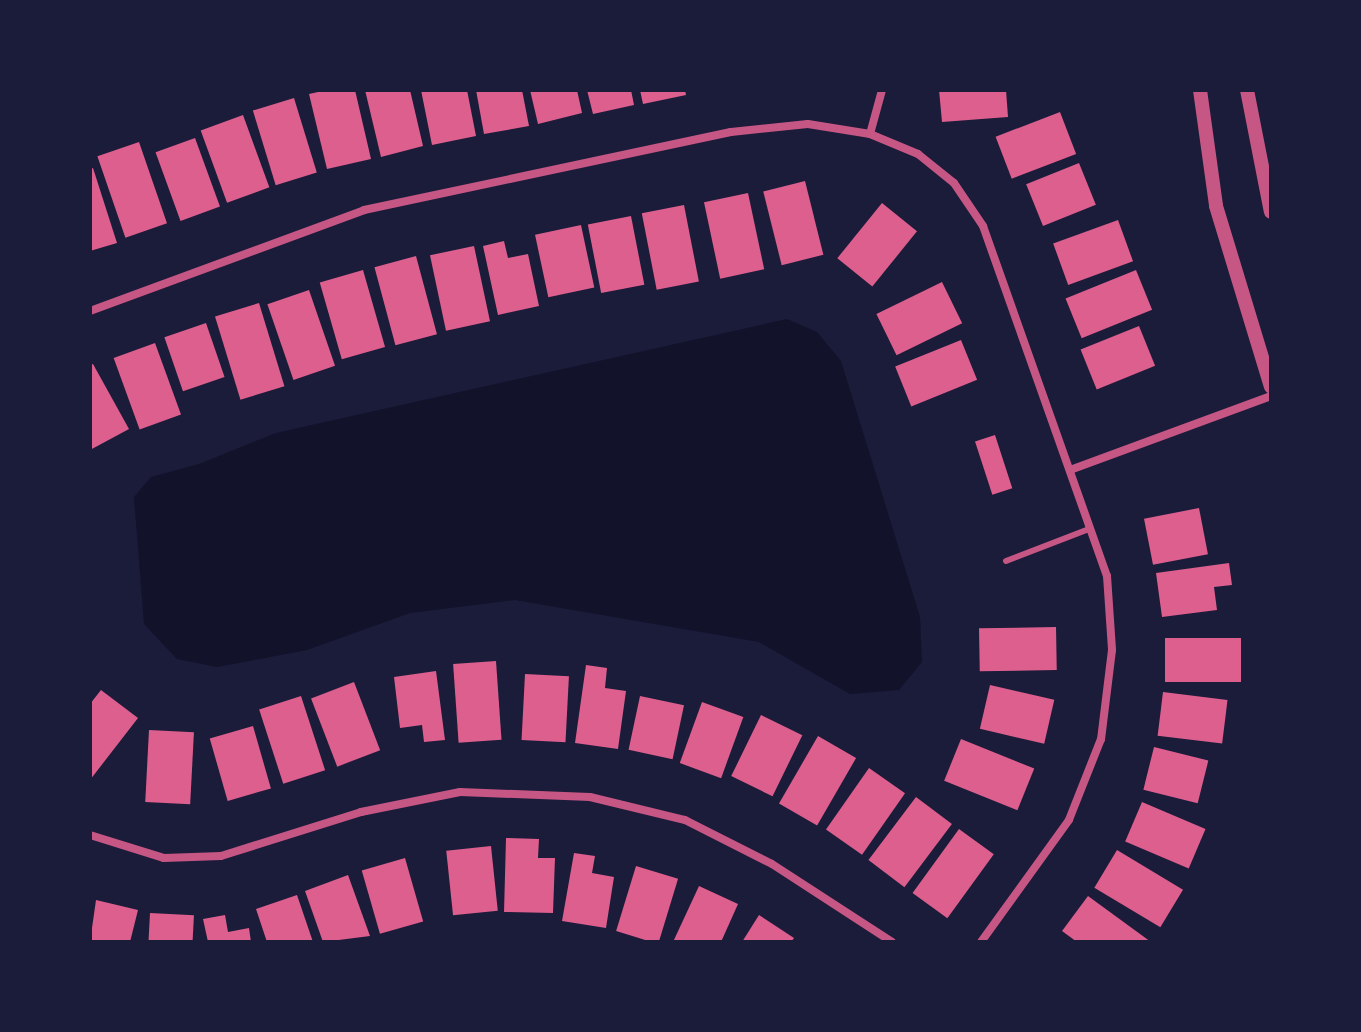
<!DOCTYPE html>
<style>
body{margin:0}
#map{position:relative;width:1361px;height:1032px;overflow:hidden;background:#1b1b3a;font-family:Poppins,sans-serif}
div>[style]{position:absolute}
.water>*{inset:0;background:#12122b}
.building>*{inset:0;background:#dd5f8e;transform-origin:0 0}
.service>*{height:6px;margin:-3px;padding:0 3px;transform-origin:3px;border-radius:3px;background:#c65784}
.minor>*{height:8px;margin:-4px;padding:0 4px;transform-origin:4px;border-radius:4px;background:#c65784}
.tertiary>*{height:14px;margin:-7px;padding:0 7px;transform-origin:7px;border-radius:7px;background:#c65784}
span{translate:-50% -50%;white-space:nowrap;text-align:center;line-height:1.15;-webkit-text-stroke:6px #1b1b3a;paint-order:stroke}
.frame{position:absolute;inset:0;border:92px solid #1b1b3a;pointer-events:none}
</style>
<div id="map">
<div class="water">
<div style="clip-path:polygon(787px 319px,817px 332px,841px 361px,920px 617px,922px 662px,899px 690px,850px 694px,759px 642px,515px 600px,410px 613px,307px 650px,217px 667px,177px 659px,144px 624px,134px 497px,151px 477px,199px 464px,276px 433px)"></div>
</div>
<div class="building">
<div style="clip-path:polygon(327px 90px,355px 90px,371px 159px,327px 169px,309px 94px)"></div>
<div style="clip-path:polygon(365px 90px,410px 90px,423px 146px,381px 157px)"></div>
<div style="clip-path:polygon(421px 90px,467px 90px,476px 136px,432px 145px)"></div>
<div style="clip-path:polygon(476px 90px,522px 90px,529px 126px,484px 134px)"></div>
<div style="clip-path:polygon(530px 90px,577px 90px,582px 113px,538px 124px)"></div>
<div style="clip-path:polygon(587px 90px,631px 90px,634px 105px,593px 114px)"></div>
<div style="clip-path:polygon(640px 90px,685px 90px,686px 95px,643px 104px)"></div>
<div style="clip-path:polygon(939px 90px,1006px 90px,1008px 117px,942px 122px)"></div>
<div style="left:294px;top:98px;width:78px;height:43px;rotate:73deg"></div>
<div style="left:1060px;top:112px;width:45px;height:69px;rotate:69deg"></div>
<div style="left:243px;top:115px;width:77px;height:45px;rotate:70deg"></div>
<div style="left:195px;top:138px;width:73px;height:42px;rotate:70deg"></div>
<div style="left:139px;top:142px;width:86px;height:44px;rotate:71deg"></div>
<div style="left:1079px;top:163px;width:45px;height:57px;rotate:68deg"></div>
<div style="clip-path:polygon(93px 168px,117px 243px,90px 251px,90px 169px)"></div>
<div style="left:805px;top:181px;width:76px;height:43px;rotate:76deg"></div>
<div style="left:748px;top:193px;width:78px;height:45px;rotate:78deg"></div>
<div style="left:882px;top:203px;width:45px;height:71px;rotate:39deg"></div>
<div style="left:684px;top:205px;width:78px;height:43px;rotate:79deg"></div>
<div style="left:631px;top:216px;width:70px;height:44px;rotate:79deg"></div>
<div style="left:1118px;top:220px;width:44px;height:69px;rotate:70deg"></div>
<div style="left:581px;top:225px;width:64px;height:47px;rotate:78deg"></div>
<div style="clip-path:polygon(504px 241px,508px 258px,528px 254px,539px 306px,498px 315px,483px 246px)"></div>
<div style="left:474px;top:246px;width:77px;height:45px;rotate:78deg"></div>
<div style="left:416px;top:256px;width:81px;height:43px;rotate:75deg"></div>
<div style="left:363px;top:270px;width:80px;height:45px;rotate:74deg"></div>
<div style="left:1136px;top:270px;width:43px;height:76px;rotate:68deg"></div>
<div style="left:942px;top:282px;width:46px;height:73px;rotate:64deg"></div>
<div style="left:309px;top:290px;width:80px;height:44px;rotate:71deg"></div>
<div style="left:259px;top:303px;width:87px;height:46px;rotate:73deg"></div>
<div style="left:206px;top:323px;width:57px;height:44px;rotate:71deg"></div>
<div style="left:1139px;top:326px;width:43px;height:63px;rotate:68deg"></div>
<div style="left:961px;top:340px;width:43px;height:71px;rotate:68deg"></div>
<div style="left:155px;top:343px;width:76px;height:44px;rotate:70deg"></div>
<div style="clip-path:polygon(93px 364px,129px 429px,90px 450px,90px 365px)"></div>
<div style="left:995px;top:435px;width:56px;height:21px;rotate:72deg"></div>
<div style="left:1199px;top:508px;width:47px;height:56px;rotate:79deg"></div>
<div style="clip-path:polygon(1229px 563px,1232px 585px,1214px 587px,1217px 610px,1162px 617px,1156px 573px)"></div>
<div style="left:1056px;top:627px;width:43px;height:77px;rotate:89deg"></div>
<div style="left:1165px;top:638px;width:76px;height:44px"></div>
<div style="left:496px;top:661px;width:79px;height:43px;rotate:86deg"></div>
<div style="clip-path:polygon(586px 665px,607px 668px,605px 688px,626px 691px,618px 749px,575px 743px)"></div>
<div style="clip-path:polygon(436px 671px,445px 740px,424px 742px,422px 725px,400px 728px,394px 677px)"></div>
<div style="left:525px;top:674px;width:44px;height:66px;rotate:3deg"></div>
<div style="left:354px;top:682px;width:73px;height:46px;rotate:69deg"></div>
<div style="left:990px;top:685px;width:66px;height:45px;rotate:13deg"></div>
<div style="clip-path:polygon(101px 690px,138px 718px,90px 780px,90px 704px)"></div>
<div style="left:1163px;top:692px;width:65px;height:44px;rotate:7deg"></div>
<div style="left:301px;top:696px;width:78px;height:44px;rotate:72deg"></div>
<div style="left:640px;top:696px;width:45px;height:55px;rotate:12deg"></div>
<div style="left:702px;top:702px;width:44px;height:65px;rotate:20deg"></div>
<div style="left:761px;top:715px;width:46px;height:68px;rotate:26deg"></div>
<div style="left:253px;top:726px;width:65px;height:45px;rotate:74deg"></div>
<div style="left:149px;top:730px;width:45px;height:72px;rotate:3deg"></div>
<div style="left:818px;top:736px;width:44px;height:78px;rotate:30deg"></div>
<div style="left:961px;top:739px;width:79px;height:45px;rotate:22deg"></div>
<div style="left:1154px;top:747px;width:56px;height:44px;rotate:14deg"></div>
<div style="left:869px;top:768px;width:44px;height:75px;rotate:35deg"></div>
<div style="left:916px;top:797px;width:45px;height:79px;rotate:37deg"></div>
<div style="left:1142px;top:802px;width:69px;height:43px;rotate:23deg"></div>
<div style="left:959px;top:829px;width:43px;height:79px;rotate:36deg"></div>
<div style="clip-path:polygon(506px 838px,539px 839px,538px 858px,555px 858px,553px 913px,504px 912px)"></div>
<div style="left:491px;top:846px;width:65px;height:45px;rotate:84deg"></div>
<div style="left:1117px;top:850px;width:77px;height:44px;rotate:31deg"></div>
<div style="clip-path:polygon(574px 853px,595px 856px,592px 873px,614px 877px,606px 928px,562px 921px)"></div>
<div style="left:405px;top:858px;width:66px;height:45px;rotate:74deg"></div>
<div style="left:636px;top:866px;width:44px;height:68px;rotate:17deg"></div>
<div style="clip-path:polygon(348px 875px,370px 936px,323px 942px,305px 891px)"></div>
<div style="clip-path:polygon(699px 886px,738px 904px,721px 942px,673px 942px)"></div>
<div style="clip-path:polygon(297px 895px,313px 942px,267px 942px,256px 909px)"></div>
<div style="clip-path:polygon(1088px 896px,1151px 942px,1077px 942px,1062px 931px)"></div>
<div style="clip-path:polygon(96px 900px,138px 910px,130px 942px,90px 942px)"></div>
<div style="left:150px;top:913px;width:44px;height:29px;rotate:3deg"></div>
<div style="clip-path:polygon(225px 915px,228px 932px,249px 928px,251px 942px,208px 942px,203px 919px)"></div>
<div style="clip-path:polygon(759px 915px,794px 938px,791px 942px,742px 942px)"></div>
</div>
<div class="service">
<div style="left:1006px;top:561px;width:89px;rotate:-21.1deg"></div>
</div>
<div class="minor">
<div style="left:870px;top:134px;width:46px;rotate:-74.7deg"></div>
<div style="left:90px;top:311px;width:292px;rotate:-20.2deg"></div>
<div style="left:364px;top:210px;width:375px;rotate:-12deg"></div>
<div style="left:731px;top:132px;width:77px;rotate:-5.9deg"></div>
<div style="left:808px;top:124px;width:63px;rotate:9.2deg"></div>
<div style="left:870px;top:134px;width:52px;rotate:22.6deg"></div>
<div style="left:918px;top:154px;width:46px;rotate:38.9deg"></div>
<div style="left:954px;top:183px;width:52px;rotate:56deg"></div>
<div style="left:983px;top:226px;width:371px;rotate:70.5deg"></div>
<div style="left:1107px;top:576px;width:74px;rotate:86.1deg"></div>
<div style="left:1112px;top:650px;width:90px;rotate:97deg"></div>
<div style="left:1101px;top:739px;width:87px;rotate:111.6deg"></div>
<div style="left:1069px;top:820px;width:150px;rotate:125.8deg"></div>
<div style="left:1070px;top:470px;width:214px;rotate:-20.2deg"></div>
<div style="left:90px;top:835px;width:77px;rotate:17.3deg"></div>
<div style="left:164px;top:858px;width:57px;rotate:-2deg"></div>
<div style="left:221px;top:856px;width:147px;rotate:-17.4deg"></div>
<div style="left:361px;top:812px;width:101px;rotate:-11.4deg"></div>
<div style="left:460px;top:792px;width:130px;rotate:2.2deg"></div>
<div style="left:590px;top:797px;width:98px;rotate:13.6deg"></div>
<div style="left:685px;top:820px;width:97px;rotate:26.8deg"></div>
<div style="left:772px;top:864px;width:143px;rotate:33deg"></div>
</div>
<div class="tertiary">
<div style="left:1200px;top:90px;width:117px;rotate:82.1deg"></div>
<div style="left:1216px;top:206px;width:189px;rotate:73.1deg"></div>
<div style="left:1247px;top:90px;width:124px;rotate:78.9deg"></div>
</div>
<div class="frame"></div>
</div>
